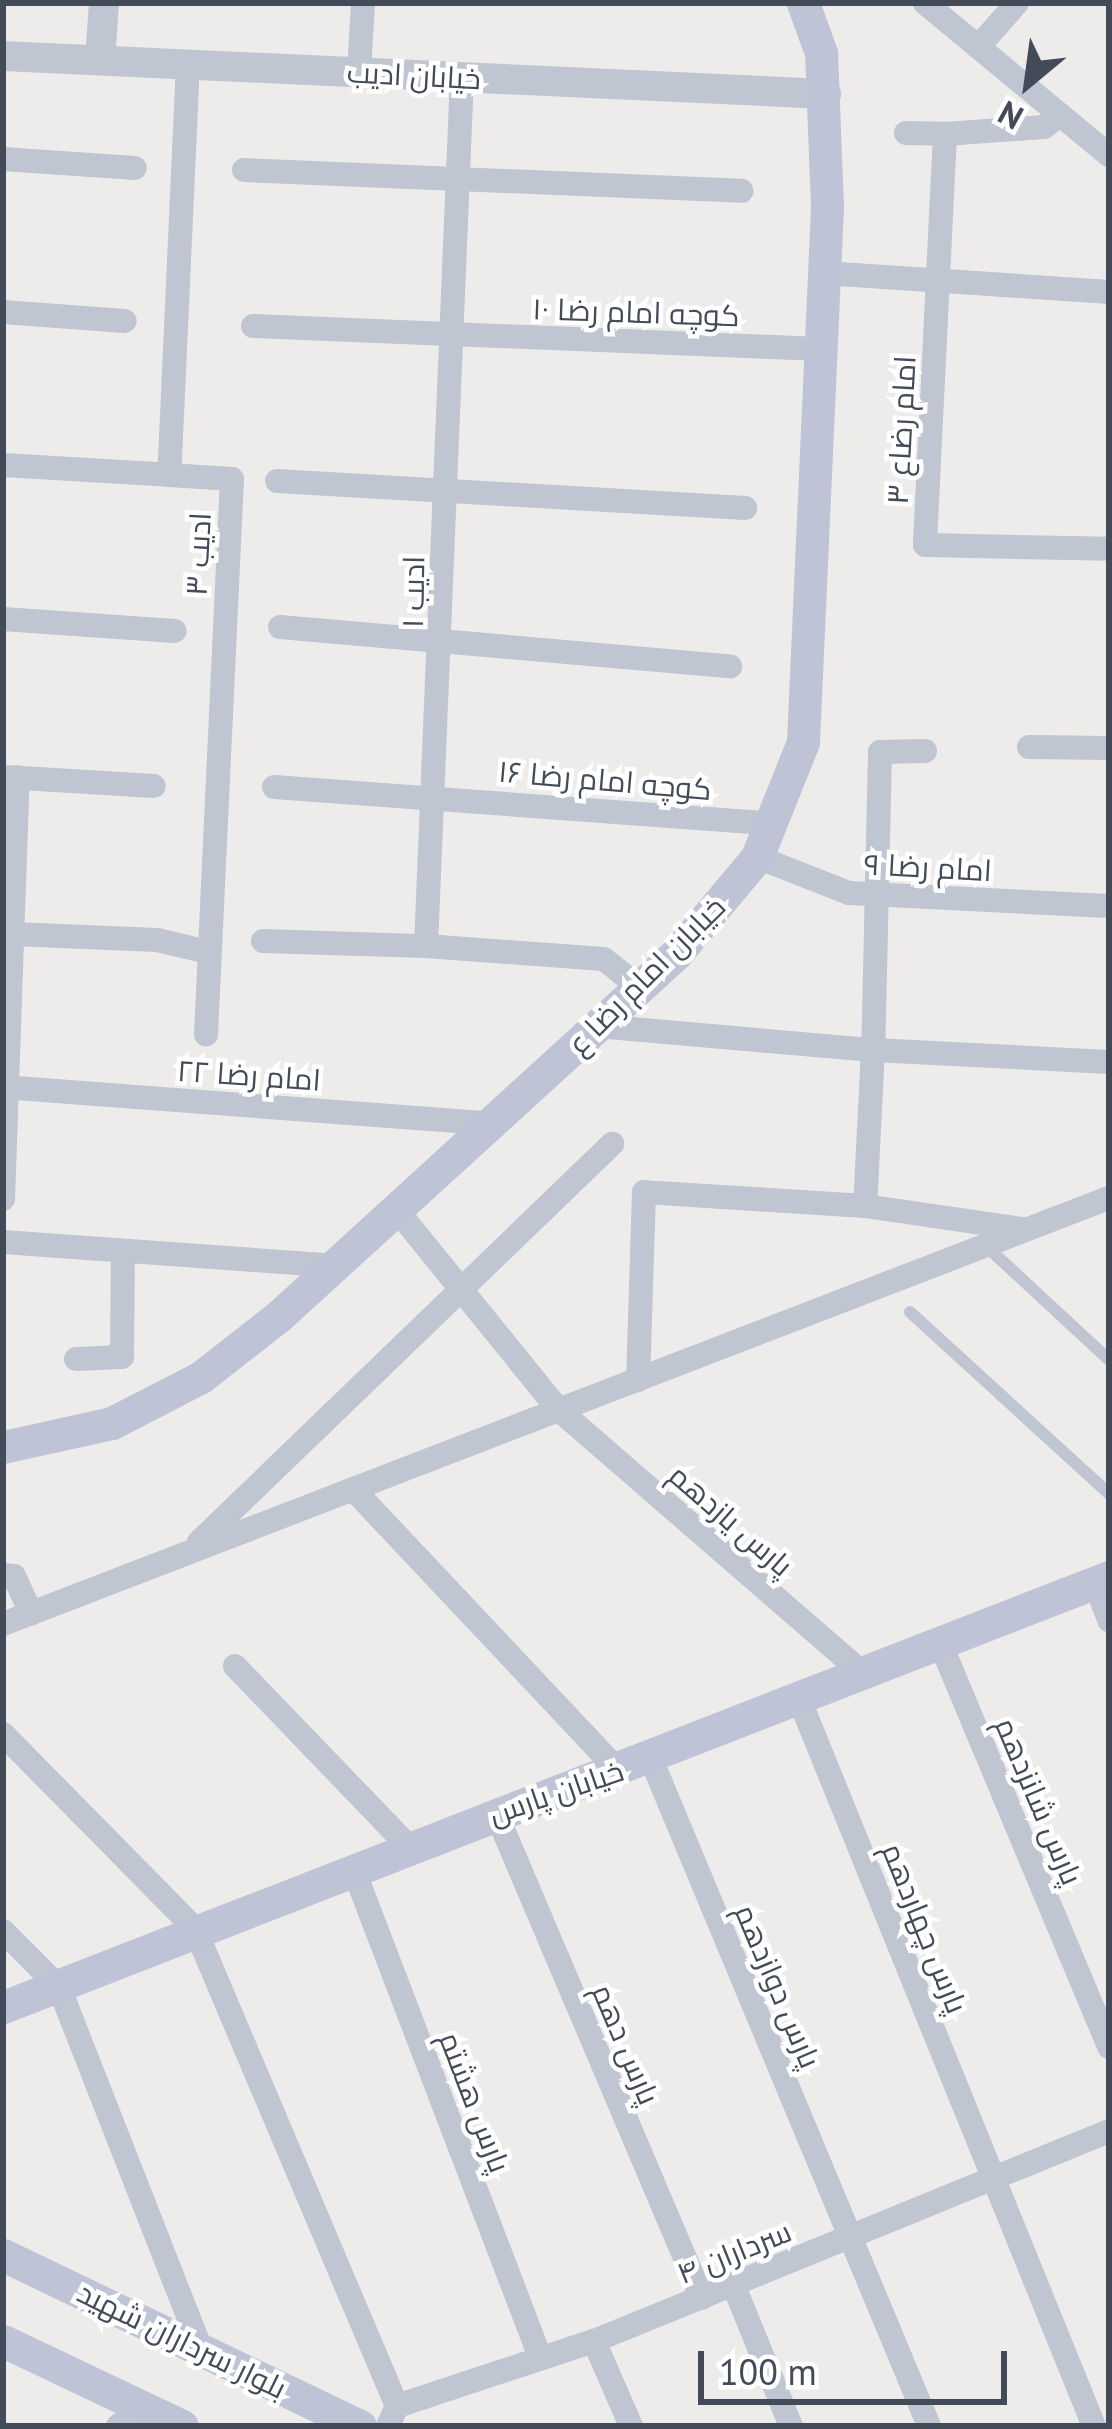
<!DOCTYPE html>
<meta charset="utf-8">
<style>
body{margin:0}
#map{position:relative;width:1112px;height:2429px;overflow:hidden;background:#eeeceb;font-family:"PT Sans",Cairo,sans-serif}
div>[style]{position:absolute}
.service>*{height:12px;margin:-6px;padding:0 6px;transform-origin:6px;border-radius:6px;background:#bfc5d1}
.minor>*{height:24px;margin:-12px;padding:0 12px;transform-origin:12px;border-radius:12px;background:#bfc5d1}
.tertiary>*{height:30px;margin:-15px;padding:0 15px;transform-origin:15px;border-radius:15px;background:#bfc5d1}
.secondary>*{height:33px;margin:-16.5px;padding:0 16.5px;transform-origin:16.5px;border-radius:16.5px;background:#bec4d5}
span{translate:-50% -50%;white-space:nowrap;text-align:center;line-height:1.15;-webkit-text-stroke:9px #fff;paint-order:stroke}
.street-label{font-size:30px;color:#444b58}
.frame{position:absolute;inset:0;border:6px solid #444b58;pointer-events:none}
.north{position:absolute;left:968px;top:24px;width:120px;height:120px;-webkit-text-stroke:9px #fff;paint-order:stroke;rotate:209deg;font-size:33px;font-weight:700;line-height:48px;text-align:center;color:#444b58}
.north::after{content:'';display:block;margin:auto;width:42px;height:54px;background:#444b58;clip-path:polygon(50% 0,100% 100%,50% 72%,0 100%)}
.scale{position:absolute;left:698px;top:2351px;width:309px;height:54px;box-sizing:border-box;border:6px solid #444b58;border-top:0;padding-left:15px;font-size:36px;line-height:42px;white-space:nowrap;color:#444b58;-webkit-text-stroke:9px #fff;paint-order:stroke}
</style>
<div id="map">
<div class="service">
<div style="left:986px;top:1246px;width:168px;rotate:42.8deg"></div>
<div style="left:910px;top:1312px;width:270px;rotate:42.4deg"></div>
</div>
<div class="minor">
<div style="left:925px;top:3px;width:239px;rotate:39.6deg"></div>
<div style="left:978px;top:47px;width:59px;rotate:-48.4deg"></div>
<div style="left:188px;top:63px;width:412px;rotate:92.6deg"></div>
<div style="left:169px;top:475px;width:63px;rotate:3.6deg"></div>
<div style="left:232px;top:479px;width:556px;rotate:92.68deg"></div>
<div style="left:359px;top:72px;width:69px;rotate:-86.7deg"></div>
<div style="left:1060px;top:115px;width:20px;rotate:143deg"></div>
<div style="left:1044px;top:127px;width:99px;rotate:176deg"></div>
<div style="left:945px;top:134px;width:411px;rotate:92.8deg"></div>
<div style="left:925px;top:545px;width:184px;rotate:1.2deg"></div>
<div style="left:906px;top:133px;width:39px;rotate:1deg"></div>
<div style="left:3px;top:159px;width:132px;rotate:3.9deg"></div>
<div style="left:244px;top:170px;width:498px;rotate:2.4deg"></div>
<div style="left:824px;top:273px;width:286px;rotate:3.8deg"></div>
<div style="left:3px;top:312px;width:122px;rotate:4.2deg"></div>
<div style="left:253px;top:326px;width:568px;rotate:2.32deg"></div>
<div style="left:3px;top:465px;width:166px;rotate:3.4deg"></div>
<div style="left:277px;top:481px;width:469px;rotate:3.3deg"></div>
<div style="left:3px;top:619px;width:172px;rotate:4deg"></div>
<div style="left:280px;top:627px;width:452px;rotate:5deg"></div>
<div style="left:1029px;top:747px;width:80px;rotate:0.7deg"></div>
<div style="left:925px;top:751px;width:45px;rotate:178.7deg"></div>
<div style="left:880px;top:752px;width:298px;rotate:91.3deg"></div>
<div style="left:873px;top:1050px;width:236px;rotate:2.9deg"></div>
<div style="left:5px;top:777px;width:149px;rotate:3.5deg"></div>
<div style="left:274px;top:787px;width:499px;rotate:4.2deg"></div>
<div style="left:757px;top:857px;width:99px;rotate:21.4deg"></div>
<div style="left:849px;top:893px;width:254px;rotate:2.9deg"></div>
<div style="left:13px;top:934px;width:144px;rotate:2.4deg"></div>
<div style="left:157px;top:940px;width:52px;rotate:13.2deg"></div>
<div style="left:263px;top:941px;width:163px;rotate:1.8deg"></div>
<div style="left:426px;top:946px;width:870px;rotate:-87.63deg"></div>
<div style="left:426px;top:946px;width:178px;rotate:4.2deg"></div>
<div style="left:604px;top:959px;width:46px;rotate:38.9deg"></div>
<div style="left:597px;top:1026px;width:277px;rotate:5deg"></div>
<div style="left:873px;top:1050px;width:156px;rotate:92.9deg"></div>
<div style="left:865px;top:1206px;width:221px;rotate:-176.4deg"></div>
<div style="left:644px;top:1192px;width:188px;rotate:91.8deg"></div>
<div style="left:3px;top:1087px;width:488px;rotate:4.3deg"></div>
<div style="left:3px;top:1199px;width:422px;rotate:-88deg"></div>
<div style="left:865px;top:1206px;width:160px;rotate:8.3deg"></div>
<div style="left:396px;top:1209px;width:259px;rotate:51deg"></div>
<div style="left:559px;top:1410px;width:405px;rotate:40.9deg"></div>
<div style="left:3px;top:1242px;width:332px;rotate:4.1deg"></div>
<div style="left:76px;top:1359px;width:46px;rotate:-2.5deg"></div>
<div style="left:122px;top:1357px;width:106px;rotate:-89.5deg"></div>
<div style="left:353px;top:1489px;width:386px;rotate:46.7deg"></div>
<div style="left:199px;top:1542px;width:574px;rotate:-43.94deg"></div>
<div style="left:3px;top:1575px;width:11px;rotate:5deg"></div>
<div style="left:14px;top:1576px;width:41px;rotate:65.3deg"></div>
<div style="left:1095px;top:1583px;width:40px;rotate:69deg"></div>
<div style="left:3px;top:1624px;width:1185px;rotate:-21.07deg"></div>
<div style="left:941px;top:1645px;width:436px;rotate:67.3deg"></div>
<div style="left:235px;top:1666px;width:250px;rotate:46.1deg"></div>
<div style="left:800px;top:1701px;width:782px;rotate:67.93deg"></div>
<div style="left:3px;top:1734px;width:274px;rotate:45.4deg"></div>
<div style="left:195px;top:1929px;width:518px;rotate:67.05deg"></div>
<div style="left:651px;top:1759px;width:723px;rotate:67.37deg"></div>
<div style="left:496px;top:1813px;width:527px;rotate:66.99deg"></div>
<div style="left:353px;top:1868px;width:524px;rotate:69.07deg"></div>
<div style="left:3px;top:1931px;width:79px;rotate:45deg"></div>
<div style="left:59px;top:1987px;width:389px;rotate:68.6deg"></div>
<div style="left:733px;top:2284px;width:153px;rotate:67.8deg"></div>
<div style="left:594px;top:2341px;width:93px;rotate:66.5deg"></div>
<div style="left:118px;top:2426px;width:32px;rotate:-35deg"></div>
<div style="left:388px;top:2426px;width:22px;rotate:-66deg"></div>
<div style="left:397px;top:2406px;width:207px;rotate:-18.3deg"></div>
<div style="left:594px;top:2341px;width:556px;rotate:-22.18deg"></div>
</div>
<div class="tertiary">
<div style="left:3px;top:56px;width:824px;rotate:2.64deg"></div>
<div style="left:100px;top:60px;width:57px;rotate:-86deg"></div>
</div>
<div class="secondary">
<div style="left:3px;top:1447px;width:112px;rotate:-12.4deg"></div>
<div style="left:112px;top:1423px;width:100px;rotate:-27.3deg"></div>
<div style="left:201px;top:1377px;width:99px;rotate:-38deg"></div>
<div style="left:279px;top:1316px;width:537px;rotate:-42.36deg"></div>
<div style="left:676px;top:954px;width:126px;rotate:-50.1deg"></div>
<div style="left:757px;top:857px;width:124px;rotate:-68.2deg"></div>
<div style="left:803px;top:742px;width:536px;rotate:-87.43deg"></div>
<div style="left:827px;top:207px;width:154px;rotate:-92.2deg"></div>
<div style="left:821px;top:53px;width:53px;rotate:-109.8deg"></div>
<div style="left:3px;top:2007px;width:1187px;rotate:-21.25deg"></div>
<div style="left:3px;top:2255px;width:396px;rotate:25.6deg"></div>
<div style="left:3px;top:2341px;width:198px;rotate:25.4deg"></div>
</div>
<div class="street-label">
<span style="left:414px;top:75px;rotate:3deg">خیابان ادیب</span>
<span style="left:636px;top:312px;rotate:2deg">کوچه امام رضا ۱۰</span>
<span style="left:901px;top:430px;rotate:-87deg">امام رضا‌ع ۳</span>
<span style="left:198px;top:554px;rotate:-87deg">ادیب ۳</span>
<span style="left:413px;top:592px;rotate:-89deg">ادیب ۱</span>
<span style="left:605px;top:780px;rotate:5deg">کوچه امام رضا ۱۶</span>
<span style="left:928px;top:867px;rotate:3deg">امام رضا ۹</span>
<span style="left:646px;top:975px;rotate:-45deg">خیابان امام رضا ع</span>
<span style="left:249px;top:1075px;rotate:4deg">امام رضا ۲۲</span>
<span style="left:731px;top:1520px;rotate:41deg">پارس‌‌ یازدهم</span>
<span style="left:556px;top:1792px;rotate:-19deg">خیابان پارس</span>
<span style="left:1039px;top:1801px;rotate:67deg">پارس‌‌ شانزدهم</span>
<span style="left:925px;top:1928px;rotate:68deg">پارس‌‌ چهاردهم</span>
<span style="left:778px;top:1986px;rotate:67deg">پارس‌‌ دوازدهم</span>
<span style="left:626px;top:2044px;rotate:67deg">پارس‌‌ دهم</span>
<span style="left:475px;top:2102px;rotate:69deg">پارس‌‌ هشتم</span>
<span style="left:734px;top:2252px;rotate:-22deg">سرداران ۴</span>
<span style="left:182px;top:2340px;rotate:26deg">بلوار سرداران شهید</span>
</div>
<div class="frame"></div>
<div class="north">N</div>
<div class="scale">100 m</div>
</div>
